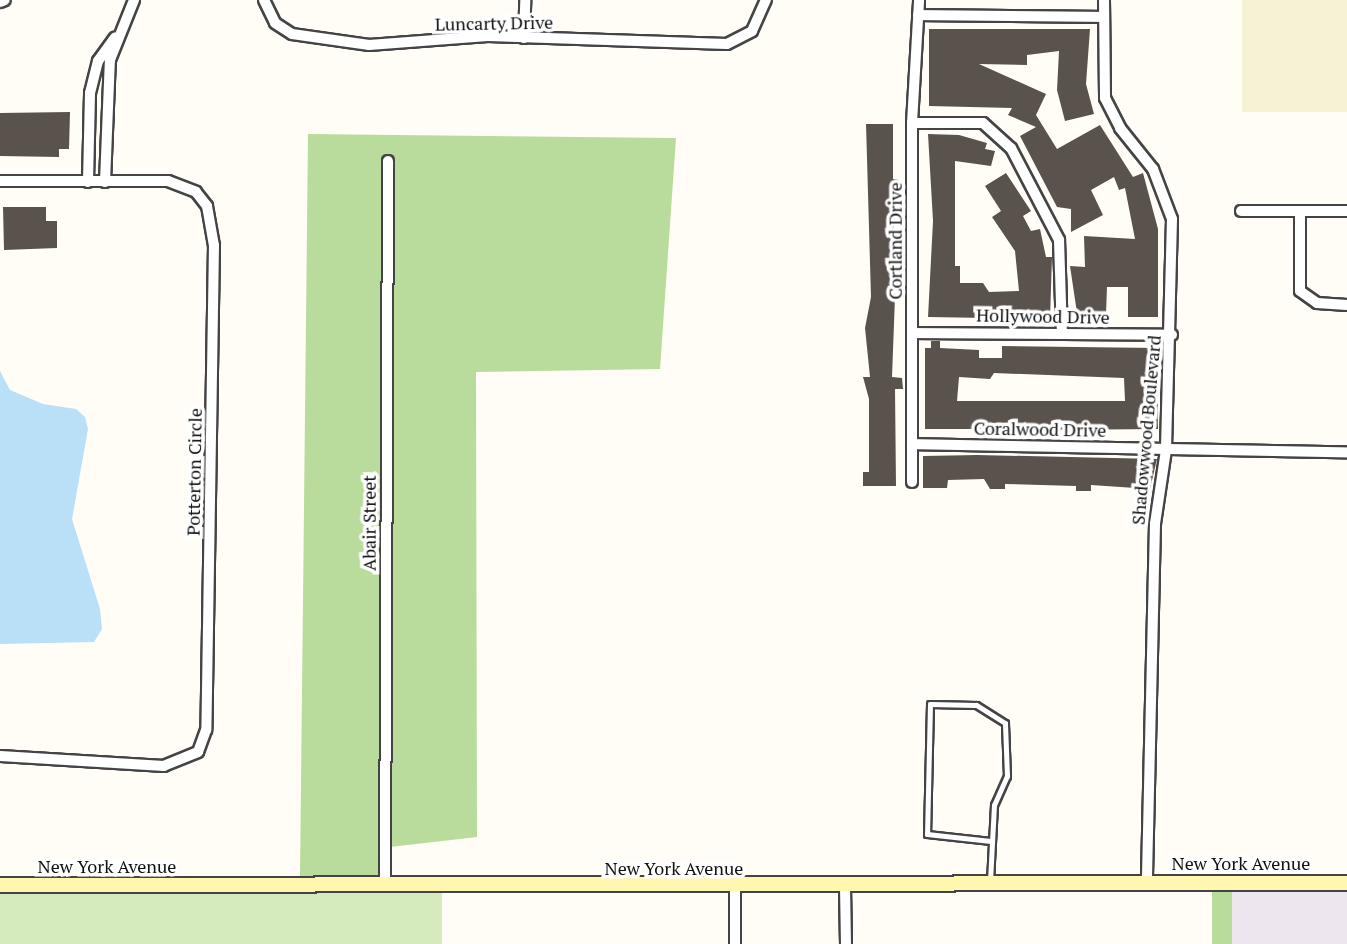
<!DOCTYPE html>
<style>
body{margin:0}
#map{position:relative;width:1347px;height:944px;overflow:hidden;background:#fffdf5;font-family:"PT Serif",serif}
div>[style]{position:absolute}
.industrial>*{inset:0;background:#eee6ef;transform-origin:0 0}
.farmland>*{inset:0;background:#f6f3d4;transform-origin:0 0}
.green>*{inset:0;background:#d5ebbd;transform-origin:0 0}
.forest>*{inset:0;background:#b9dc9c;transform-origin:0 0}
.water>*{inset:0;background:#b9e0f7}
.building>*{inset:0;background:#5a524d}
.roads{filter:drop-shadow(2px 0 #444) drop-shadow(-2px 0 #444) drop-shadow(0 2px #444) drop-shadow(0 -2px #444)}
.lane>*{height:5px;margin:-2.5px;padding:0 2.5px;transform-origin:2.5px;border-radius:2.5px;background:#fff}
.street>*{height:10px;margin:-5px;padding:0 5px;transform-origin:5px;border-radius:5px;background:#fff}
.secondary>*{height:14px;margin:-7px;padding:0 7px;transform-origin:7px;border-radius:7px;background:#fff6b0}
span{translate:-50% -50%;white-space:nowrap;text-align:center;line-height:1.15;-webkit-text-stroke:7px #fff;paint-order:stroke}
.street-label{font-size:18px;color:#111}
</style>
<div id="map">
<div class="industrial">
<div style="left:1232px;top:889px;width:115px;height:55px"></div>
</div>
<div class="farmland">
<div style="left:1242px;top:0;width:105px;height:112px"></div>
</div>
<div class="green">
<div style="left:0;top:892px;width:442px;height:52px"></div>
</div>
<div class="forest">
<div style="clip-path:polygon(308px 134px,676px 138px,660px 369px,476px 372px,477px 837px,390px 847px,391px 878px,300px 878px)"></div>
<div style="left:1212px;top:889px;width:20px;height:55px"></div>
</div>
<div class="water">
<div style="clip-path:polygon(0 371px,10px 390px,43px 404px,76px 409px,85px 417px,88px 429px,72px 519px,100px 609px,102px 629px,94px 642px,0 644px)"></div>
</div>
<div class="building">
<div style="clip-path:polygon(929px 29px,1090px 29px,1086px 84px,1094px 114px,1065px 121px,1057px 90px,1059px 51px,1027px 55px,1027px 65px,979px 64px,1046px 94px,1036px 115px,1057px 149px,1100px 125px,1133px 177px,1143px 173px,1158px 229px,1158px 317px,1128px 317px,1128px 287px,1107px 287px,1106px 314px,1077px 313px,1070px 266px,1085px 267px,1084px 236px,1135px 239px,1125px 188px,1119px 190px,1114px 177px,1091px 190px,1103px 215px,1071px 232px,1071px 209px,1057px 207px,1020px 136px,1036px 127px,1008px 115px,1012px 108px,929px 106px)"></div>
<div style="clip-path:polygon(70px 112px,69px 149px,59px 149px,59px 157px,0 156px,0 113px)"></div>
<div style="clip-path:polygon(866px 124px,893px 124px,893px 179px,899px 180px,890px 262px,895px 262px,896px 270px,892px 377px,902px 378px,903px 389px,895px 389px,896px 486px,863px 486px,863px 472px,869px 472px,869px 399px,863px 377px,870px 377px,865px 328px,871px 297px)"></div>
<div style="clip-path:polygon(928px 134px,959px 135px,987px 143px,985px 149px,995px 151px,991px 166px,955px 161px,955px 266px,960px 266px,960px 283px,983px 283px,989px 292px,1019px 291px,1015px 251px,992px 217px,1001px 211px,985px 186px,1006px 173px,1031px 211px,1023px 216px,1031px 231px,1040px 229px,1046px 257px,1052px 257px,1050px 319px,928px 317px,933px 221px)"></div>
<div style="clip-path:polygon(3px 207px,46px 207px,46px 221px,57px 221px,57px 248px,4px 250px)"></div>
<div style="clip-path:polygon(evenodd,931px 341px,940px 341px,940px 348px,979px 350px,979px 358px,1002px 358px,1002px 346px,1157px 348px,1158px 429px,1050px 430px,1024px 424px,1024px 430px,990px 423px,990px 429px,925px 429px,925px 348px,931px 348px,931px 341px,994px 373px,1124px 378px,1125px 401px,957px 401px,959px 377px,990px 379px,994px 373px)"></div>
<div style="clip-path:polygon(923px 456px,977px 455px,1157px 459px,1150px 489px,1091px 485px,1091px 491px,1076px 491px,1076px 486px,1005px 484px,1005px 489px,990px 489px,984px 479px,948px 480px,947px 488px,923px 488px)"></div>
</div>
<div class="roads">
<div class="lane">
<div style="left:990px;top:881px;width:76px;rotate:-87deg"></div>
<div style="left:994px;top:805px;width:32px;rotate:-66deg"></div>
<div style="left:1007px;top:776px;width:53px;rotate:-92.2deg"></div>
<div style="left:1005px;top:723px;width:34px;rotate:-148deg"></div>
<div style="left:976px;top:705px;width:46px;rotate:-178.8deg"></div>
<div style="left:930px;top:704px;width:130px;rotate:91.3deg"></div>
<div style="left:927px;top:834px;width:64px;rotate:6.2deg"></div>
</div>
<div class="street">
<div style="left:264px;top:0;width:25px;rotate:64deg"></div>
<div style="left:275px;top:23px;width:20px;rotate:33deg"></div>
<div style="left:292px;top:34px;width:78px;rotate:8.1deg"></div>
<div style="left:369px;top:45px;width:119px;rotate:-4.3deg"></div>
<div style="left:488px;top:36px;width:239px;rotate:1.9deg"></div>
<div style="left:727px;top:44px;width:28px;rotate:-27deg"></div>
<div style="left:752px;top:31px;width:34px;rotate:-66deg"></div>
<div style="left:1104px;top:0;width:98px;rotate:89.4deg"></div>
<div style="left:1105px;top:98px;width:34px;rotate:63deg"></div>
<div style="left:1120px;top:128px;width:53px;rotate:51.2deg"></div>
<div style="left:1153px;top:169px;width:53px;rotate:69.2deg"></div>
<div style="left:1172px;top:219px;width:231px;rotate:91.5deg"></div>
<div style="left:1166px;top:450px;width:75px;rotate:98.5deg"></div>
<div style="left:1155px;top:524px;width:357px;rotate:91.3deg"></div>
<div style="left:0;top:2px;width:5px;rotate:-22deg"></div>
<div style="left:918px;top:15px;width:186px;rotate:0.6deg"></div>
<div style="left:524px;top:38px;width:38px;rotate:-88deg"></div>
<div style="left:912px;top:123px;width:71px"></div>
<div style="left:983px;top:123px;width:38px;rotate:42deg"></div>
<div style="left:1011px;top:148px;width:104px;rotate:62.4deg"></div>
<div style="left:1059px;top:240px;width:93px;rotate:88.2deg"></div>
<div style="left:0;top:181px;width:168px"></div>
<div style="left:168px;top:181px;width:30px;rotate:21deg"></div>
<div style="left:196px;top:192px;width:18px;rotate:52deg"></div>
<div style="left:207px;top:206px;width:40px;rotate:80deg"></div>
<div style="left:214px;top:245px;width:485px;rotate:90.9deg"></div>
<div style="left:206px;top:730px;width:23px;rotate:110deg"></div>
<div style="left:198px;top:752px;width:37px;rotate:158deg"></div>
<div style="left:164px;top:766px;width:164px;rotate:-176.5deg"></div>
<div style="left:88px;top:182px;width:89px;rotate:-88.7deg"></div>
<div style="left:90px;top:93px;width:33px;rotate:-76deg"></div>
<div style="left:98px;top:61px;width:29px;rotate:-54deg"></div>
<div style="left:105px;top:182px;width:122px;rotate:-87.7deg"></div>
<div style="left:110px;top:60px;width:65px;rotate:-68.2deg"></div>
<div style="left:1241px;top:211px;width:106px"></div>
<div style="left:1300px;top:211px;width:80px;rotate:90deg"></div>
<div style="left:1300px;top:291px;width:21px;rotate:35deg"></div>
<div style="left:1317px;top:303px;width:30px;rotate:4deg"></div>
<div style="left:913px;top:333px;width:259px;rotate:0.4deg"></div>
<div style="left:912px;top:444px;width:435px;rotate:1.1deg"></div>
<div style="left:912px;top:482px;width:359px;rotate:-90deg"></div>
<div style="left:912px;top:123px;width:123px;rotate:-86.7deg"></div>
<div style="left:385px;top:885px;width:724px;rotate:-89.76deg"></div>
<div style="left:735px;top:887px;width:57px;rotate:90deg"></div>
<div style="left:845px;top:887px;width:57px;rotate:89deg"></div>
</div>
<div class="secondary">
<div style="left:0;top:885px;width:1347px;rotate:-0.09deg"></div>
</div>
</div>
<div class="street-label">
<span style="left:494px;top:23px;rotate:-1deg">Luncarty Drive</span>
<span style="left:895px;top:241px;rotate:-90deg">Cortland Drive</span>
<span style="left:1043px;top:316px;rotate:1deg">Hollywood Drive</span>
<span style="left:1040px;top:429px;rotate:1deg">Coralwood Drive</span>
<span style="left:1146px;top:430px;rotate:-85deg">Shadowwood Boulevard</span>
<span style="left:194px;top:472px;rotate:-89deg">Potterton Circle</span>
<span style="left:369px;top:523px;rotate:-90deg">Abair Street</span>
<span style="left:1241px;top:863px">New York Avenue</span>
<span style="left:107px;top:866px">New York Avenue</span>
<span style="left:674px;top:868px">New York Avenue</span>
</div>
</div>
